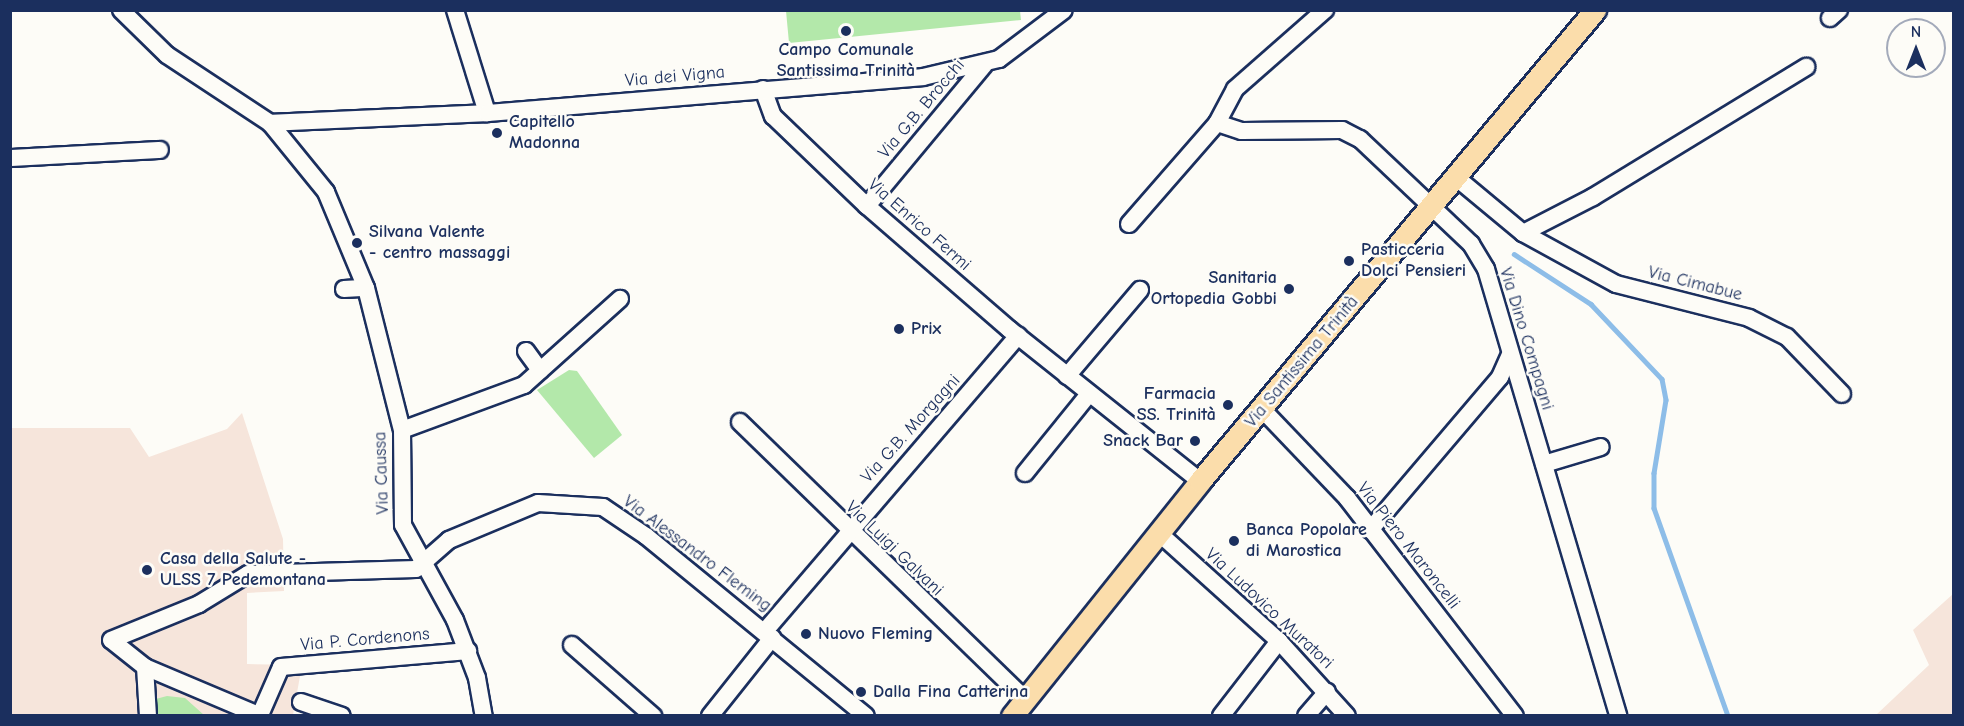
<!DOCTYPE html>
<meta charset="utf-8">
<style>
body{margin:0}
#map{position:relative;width:1964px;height:726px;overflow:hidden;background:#fdfcf7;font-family:"Comic Neue",sans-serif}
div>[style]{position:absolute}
.built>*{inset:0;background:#f6e5db}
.green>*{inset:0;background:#b3e8aa}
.stream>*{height:4.5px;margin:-2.25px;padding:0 2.25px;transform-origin:2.25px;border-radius:2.25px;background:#8dbde8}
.roads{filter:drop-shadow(2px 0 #1b2f5e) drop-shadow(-2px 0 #1b2f5e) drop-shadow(0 2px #1b2f5e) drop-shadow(0 -2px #1b2f5e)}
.minor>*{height:16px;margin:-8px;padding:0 8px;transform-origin:8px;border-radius:8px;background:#fdfcf7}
.major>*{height:21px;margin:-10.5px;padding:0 10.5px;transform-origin:10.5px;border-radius:10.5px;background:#fbddab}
.dots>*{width:16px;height:16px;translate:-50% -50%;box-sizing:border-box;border:3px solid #fdfcf7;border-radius:50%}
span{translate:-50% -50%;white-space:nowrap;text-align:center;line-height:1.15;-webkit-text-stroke:5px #fdfcf7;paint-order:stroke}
.poi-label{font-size:18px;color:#1b2f5e;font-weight:700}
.left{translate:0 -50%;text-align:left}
.right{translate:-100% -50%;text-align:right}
.street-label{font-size:18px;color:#1b2f5e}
.frame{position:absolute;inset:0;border:12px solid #1b2f5e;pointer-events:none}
.north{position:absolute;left:1886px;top:18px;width:60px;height:60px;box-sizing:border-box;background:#fdfcf7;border:2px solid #a3aaba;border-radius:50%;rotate:0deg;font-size:16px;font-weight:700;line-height:24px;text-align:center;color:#1b2f5e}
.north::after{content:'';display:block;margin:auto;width:21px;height:27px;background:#1b2f5e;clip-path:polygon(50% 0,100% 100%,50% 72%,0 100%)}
</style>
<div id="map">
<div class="built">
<div style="clip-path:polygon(242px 413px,283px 539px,284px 591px,247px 593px,247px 664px,302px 665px,293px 715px,11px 716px,11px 428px,130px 428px,149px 457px,227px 429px)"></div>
<div style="clip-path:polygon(1953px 594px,1953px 715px,1876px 715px,1929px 665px,1913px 630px)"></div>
</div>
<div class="green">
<div style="clip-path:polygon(1020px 11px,1021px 20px,789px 43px,786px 11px)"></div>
<div style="clip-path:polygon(569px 370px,577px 371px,622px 435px,594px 458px,537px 390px)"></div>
<div style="clip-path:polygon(167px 696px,185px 698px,204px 715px,153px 715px,152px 700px)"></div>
</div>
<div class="stream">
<div style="left:1514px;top:254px;width:92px;rotate:33deg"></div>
<div style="left:1591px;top:304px;width:103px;rotate:46.6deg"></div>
<div style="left:1662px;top:379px;width:21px;rotate:79deg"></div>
<div style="left:1666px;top:400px;width:74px;rotate:99.3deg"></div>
<div style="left:1654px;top:473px;width:35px;rotate:90deg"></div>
<div style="left:1654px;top:508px;width:221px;rotate:70.4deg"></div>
</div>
<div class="roads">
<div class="minor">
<div style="left:121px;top:10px;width:64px;rotate:44.4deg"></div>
<div style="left:167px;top:55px;width:123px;rotate:33.4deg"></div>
<div style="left:270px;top:123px;width:89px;rotate:50.9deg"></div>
<div style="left:326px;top:192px;width:104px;rotate:67.4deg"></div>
<div style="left:366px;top:288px;width:146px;rotate:75.8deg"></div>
<div style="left:402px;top:430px;width:95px;rotate:89.4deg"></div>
<div style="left:403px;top:525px;width:108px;rotate:61.3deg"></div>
<div style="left:455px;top:620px;width:62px;rotate:69.2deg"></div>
<div style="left:477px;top:678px;width:39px;rotate:80deg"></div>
<div style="left:455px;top:10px;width:108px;rotate:72.7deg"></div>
<div style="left:1830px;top:18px;width:12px;rotate:-42deg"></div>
<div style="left:763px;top:89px;width:29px;rotate:70deg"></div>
<div style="left:773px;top:116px;width:130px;rotate:43.8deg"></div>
<div style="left:867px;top:206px;width:188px;rotate:40.9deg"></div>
<div style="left:1009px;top:329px;width:244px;rotate:38.5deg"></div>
<div style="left:270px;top:123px;width:217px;rotate:-2.6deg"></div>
<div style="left:487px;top:113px;width:437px;rotate:-4.7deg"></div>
<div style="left:923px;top:77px;width:78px;rotate:-13.3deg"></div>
<div style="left:999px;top:59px;width:81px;rotate:-37deg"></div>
<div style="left:1217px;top:123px;width:26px;rotate:18deg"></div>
<div style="left:1242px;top:131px;width:100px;rotate:-0.6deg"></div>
<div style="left:1342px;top:130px;width:20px;rotate:27deg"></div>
<div style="left:1360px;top:139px;width:153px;rotate:43.4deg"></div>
<div style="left:1471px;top:244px;width:29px;rotate:59deg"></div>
<div style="left:1486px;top:269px;width:466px;rotate:73.5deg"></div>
<div style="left:10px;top:158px;width:150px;rotate:-3.1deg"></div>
<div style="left:1458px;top:179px;width:85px;rotate:39.7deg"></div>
<div style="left:1523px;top:233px;width:79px;rotate:-27.2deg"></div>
<div style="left:1593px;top:197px;width:250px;rotate:-31.4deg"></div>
<div style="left:867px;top:206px;width:183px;rotate:-50.3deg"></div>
<div style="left:1129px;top:224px;width:134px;rotate:-48.9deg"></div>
<div style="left:1217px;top:123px;width:38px;rotate:-62deg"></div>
<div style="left:1235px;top:89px;width:120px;rotate:-41.3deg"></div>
<div style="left:1523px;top:233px;width:106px;rotate:28.7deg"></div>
<div style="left:1616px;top:284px;width:137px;rotate:14.3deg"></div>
<div style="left:1749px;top:318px;width:42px;rotate:26.6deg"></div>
<div style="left:1787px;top:337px;width:79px;rotate:46deg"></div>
<div style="left:344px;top:289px;width:22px;rotate:-3deg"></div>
<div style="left:526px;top:351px;width:24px;rotate:54deg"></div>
<div style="left:1067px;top:376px;width:113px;rotate:-49.7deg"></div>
<div style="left:1262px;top:409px;width:123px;rotate:46.3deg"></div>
<div style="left:1347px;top:498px;width:275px;rotate:52.4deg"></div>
<div style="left:740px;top:422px;width:399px;rotate:44.2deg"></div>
<div style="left:402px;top:430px;width:130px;rotate:-20.2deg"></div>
<div style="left:524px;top:385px;width:129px;rotate:-41.9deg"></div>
<div style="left:1544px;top:464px;width:59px;rotate:-16.6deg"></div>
<div style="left:1025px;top:473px;width:102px;rotate:-51deg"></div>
<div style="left:1370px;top:530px;width:201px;rotate:-49.6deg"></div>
<div style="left:1500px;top:377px;width:24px;rotate:-66deg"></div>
<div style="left:1160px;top:534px;width:160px;rotate:42deg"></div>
<div style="left:1279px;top:641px;width:101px;rotate:47.8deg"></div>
<div style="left:765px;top:631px;width:389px;rotate:-49.4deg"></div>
<div style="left:572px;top:645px;width:108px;rotate:41.2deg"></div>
<div style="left:145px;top:667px;width:126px;rotate:22.9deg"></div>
<div style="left:301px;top:702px;width:43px;rotate:18.9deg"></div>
<div style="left:260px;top:715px;width:52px;rotate:-66.4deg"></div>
<div style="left:281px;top:667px;width:188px;rotate:-4.9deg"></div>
<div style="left:148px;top:716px;width:49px;rotate:-93.5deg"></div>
<div style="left:145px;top:667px;width:43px;rotate:-141.5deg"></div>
<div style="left:111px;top:640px;width:95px;rotate:-22.2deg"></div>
<div style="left:199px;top:604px;width:57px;rotate:-31.5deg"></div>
<div style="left:248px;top:574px;width:168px;rotate:-1.7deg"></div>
<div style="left:416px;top:569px;width:44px;rotate:-41.3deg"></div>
<div style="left:449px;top:540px;width:96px;rotate:-22.6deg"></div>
<div style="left:538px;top:503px;width:65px;rotate:3.5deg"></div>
<div style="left:603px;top:507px;width:52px;rotate:34deg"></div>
<div style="left:646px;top:536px;width:284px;rotate:39.3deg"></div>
<div style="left:710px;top:716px;width:100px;rotate:-51.5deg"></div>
<div style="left:1221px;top:716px;width:95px;rotate:-52.3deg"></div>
<div style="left:1306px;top:716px;width:32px;rotate:-49deg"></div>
</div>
<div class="major">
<div style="left:1012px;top:716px;width:301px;rotate:-51.3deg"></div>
<div style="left:1200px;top:481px;width:615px;rotate:-50.02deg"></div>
</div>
</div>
<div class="dots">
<div style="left:846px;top:31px;background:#1b2f5e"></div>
<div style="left:497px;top:133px;background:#1b2f5e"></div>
<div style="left:357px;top:243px;background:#1b2f5e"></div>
<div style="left:1349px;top:261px;background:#1b2f5e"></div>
<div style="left:1289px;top:289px;background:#1b2f5e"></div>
<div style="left:899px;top:329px;background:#1b2f5e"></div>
<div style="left:1228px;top:405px;background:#1b2f5e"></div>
<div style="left:1195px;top:441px;background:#1b2f5e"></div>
<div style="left:1234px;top:541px;background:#1b2f5e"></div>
<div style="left:147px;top:570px;background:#1b2f5e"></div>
<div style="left:806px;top:634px;background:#1b2f5e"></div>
<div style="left:861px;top:692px;background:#1b2f5e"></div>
</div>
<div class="poi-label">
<span style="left:846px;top:61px">Campo Comunale<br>Santissima Trinità</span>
<span class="left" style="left:509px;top:133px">Capitello<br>Madonna</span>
<span class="left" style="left:369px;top:243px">Silvana Valente<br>- centro massaggi</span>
<span class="left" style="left:1361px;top:261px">Pasticceria<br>Dolci Pensieri</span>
<span class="right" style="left:1277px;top:289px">Sanitaria<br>Ortopedia Gobbi</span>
<span class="left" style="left:911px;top:329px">Prix</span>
<span class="right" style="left:1216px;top:405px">Farmacia<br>SS. Trinità</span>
<span class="right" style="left:1183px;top:441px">Snack Bar</span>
<span class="left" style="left:1246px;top:541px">Banca Popolare<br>di Marostica</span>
<span class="left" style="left:160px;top:570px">Casa della Salute -<br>ULSS 7 Pedemontana</span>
<span class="left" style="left:818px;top:634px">Nuovo Fleming</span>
<span class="left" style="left:873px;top:692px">Dalla Fina Catterina</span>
</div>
<div class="street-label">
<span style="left:675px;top:77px;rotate:-5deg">Via dei Vigna</span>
<span style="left:922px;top:109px;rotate:-50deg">Via G.B. Brocchi</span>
<span style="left:919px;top:225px;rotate:41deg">Via Enrico Fermi</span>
<span style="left:1695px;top:284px;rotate:14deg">Via Cimabue</span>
<span style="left:1526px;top:339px;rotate:73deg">Via Dino Compagni</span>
<span style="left:1302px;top:362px;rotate:-50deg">Via Santissima Trinità</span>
<span style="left:911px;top:429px;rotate:-48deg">Via G.B. Morgagni</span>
<span style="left:382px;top:473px;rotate:-92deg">Via Caussa</span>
<span style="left:1408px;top:546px;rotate:52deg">Via Piero Maroncelli</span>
<span style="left:894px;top:549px;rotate:44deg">Via Luigi Galvani</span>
<span style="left:697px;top:554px;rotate:37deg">Via Alessandro Fleming</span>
<span style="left:1269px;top:609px;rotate:43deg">Via Ludovico Muratori</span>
<span style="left:365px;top:640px;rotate:-5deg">Via P. Cordenons</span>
</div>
<div class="frame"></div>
<div class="north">N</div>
</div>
